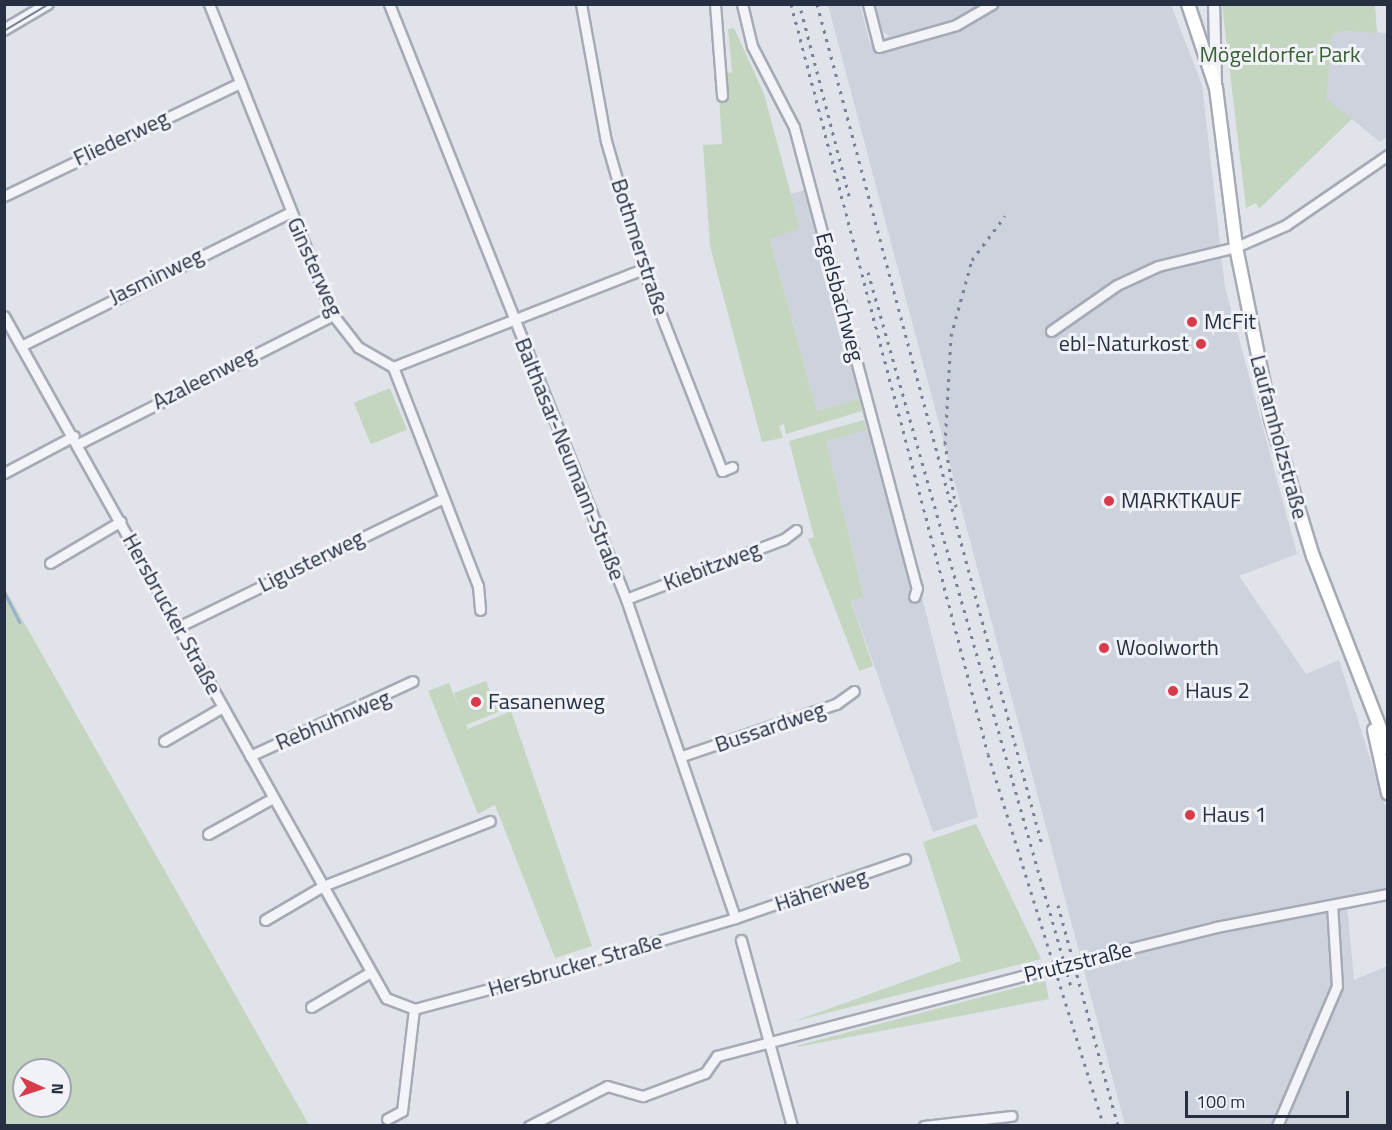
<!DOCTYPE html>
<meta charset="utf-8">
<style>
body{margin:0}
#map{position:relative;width:1392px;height:1130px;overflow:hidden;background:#e0e3ea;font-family:"Titillium Web",sans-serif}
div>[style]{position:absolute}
.built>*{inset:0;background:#ced2dc}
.green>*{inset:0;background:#c4d5c0;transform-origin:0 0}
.stream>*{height:3px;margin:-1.5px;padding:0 1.5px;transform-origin:1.5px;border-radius:1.5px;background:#98afcd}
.roads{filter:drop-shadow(2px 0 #a5aab5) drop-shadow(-2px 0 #a5aab5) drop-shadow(0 2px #a5aab5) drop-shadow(0 -2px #a5aab5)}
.minor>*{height:9px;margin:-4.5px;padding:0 4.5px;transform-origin:4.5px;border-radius:4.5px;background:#f3f4f8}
.tertiary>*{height:10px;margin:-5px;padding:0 5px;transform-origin:5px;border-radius:5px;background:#f3f4f8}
.secondary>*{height:12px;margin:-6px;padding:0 6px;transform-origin:6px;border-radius:6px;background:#fff}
.tram>*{height:1.5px;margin:-0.75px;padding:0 0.75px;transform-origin:0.75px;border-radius:0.75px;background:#788195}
.rail>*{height:3px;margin-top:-1.5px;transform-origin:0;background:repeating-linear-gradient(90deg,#788195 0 3px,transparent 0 9px)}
.bridges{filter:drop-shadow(2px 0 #a5aab5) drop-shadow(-2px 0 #a5aab5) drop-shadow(0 2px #a5aab5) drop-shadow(0 -2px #a5aab5)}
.minor-bridge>*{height:9px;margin:-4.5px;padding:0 4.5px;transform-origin:4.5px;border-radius:4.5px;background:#f3f4f8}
.dots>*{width:16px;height:16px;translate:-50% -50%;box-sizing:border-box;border:3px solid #f0f2f7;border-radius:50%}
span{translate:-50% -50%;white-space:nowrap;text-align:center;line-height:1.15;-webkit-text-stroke:6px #f0f2f7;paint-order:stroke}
.park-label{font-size:22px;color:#395f33}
.street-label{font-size:22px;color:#273043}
.poi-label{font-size:22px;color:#273043}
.left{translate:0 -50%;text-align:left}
.right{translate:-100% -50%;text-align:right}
.frame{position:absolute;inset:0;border:6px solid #273043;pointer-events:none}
.north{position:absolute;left:12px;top:1058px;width:60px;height:60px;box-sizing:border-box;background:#f0f2f7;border:2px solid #a0a4af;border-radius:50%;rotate:93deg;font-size:16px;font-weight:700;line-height:24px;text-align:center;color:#273043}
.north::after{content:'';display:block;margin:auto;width:21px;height:27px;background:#d83c4b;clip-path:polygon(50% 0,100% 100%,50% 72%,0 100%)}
.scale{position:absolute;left:1185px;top:1091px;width:164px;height:27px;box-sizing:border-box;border:3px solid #273043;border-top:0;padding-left:8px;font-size:18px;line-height:21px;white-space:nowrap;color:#273043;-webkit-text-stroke:4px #f0f2f7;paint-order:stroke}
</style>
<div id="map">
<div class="built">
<div style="clip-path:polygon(828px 5px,860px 5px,870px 44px,890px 36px,881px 31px,873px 5px,1171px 5px,1202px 85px,1225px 287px,1297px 554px,1239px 576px,1306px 674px,1339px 660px,1387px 812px,1387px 894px,1347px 905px,1354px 980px,1387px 966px,1387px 1125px,1125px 1125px)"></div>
<div style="clip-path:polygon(1341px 31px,1387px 33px,1387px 137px,1380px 142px,1327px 99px,1331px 36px)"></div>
<div style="clip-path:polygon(817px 186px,978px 817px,933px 832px,851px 600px,864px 595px,826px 441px,867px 430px,859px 399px,817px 411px,770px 238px,800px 228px,791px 194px)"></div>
</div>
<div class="green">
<div style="clip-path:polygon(1222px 5px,1375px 5px,1377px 33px,1341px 31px,1331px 36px,1327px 99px,1352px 119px,1259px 209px,1256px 203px,1246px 208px)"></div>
<div style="clip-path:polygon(734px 28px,764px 94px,800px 228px,770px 239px,817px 411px,859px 399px,862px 411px,786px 434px,784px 424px,779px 426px,783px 438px,762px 442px,710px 246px,703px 145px,722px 144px,719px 97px,724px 74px,732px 72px,728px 29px)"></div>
<div style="left:390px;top:388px;width:45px;height:39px;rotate:68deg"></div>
<div style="clip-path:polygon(864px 420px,867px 430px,826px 441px,864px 596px,851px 601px,873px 666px,859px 671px,808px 539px,814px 537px,789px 441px)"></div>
<div style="clip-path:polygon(evenodd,5px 589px,309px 1125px,5px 1125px,5px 589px,24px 1070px,60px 1070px,60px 1106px,24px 1106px,24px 1070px)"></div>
<div style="clip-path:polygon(486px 681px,498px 712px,466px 725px,468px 729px,511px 711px,592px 946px,555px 958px,495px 805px,478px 814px,428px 691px,449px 683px,460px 711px,454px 693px)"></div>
<div style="clip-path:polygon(976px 824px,1041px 959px,795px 1021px,961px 961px,923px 842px)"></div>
<div style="clip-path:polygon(1045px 980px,1049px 999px,797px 1047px,800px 1045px)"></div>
</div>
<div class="stream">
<div style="left:4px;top:592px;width:34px;rotate:63deg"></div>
</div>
<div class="roads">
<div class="minor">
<div style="left:209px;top:4px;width:335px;rotate:68.3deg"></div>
<div style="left:333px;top:315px;width:41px;rotate:52deg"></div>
<div style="left:358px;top:347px;width:40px;rotate:29.7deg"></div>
<div style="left:393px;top:367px;width:235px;rotate:68.8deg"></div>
<div style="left:478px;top:586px;width:24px;rotate:85deg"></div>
<div style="left:389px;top:4px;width:640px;rotate:68.28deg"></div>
<div style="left:626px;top:599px;width:337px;rotate:71.1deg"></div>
<div style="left:581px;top:4px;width:139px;rotate:79.7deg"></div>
<div style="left:606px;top:141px;width:133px;rotate:73.9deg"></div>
<div style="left:643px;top:269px;width:217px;rotate:68.6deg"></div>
<div style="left:722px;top:471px;width:11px;rotate:-22deg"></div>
<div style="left:715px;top:4px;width:92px;rotate:85.6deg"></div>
<div style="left:742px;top:4px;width:43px;rotate:76.6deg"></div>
<div style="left:752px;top:46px;width:91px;rotate:62.6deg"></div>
<div style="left:794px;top:127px;width:477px;rotate:75.1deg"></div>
<div style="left:917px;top:588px;width:9px;rotate:108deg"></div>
<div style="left:868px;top:4px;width:44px;rotate:75.7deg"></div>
<div style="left:879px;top:47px;width:80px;rotate:-15.9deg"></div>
<div style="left:956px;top:25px;width:42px;rotate:-30.3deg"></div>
<div style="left:4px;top:196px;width:262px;rotate:-25.6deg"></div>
<div style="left:4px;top:316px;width:782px;rotate:60.75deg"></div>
<div style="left:386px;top:998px;width:30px;rotate:21deg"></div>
<div style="left:414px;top:1009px;width:152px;rotate:-14.9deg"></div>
<div style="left:561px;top:970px;width:182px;rotate:-16.6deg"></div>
<div style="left:735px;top:918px;width:180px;rotate:-19.1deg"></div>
<div style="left:1051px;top:331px;width:80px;rotate:-34.9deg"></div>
<div style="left:1117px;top:285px;width:45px;rotate:-24.9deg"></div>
<div style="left:1158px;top:266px;width:80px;rotate:-13.7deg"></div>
<div style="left:1236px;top:247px;width:55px;rotate:-23.7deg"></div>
<div style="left:1286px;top:225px;width:124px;rotate:-34.5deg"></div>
<div style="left:23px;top:345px;width:299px;rotate:-26.4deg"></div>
<div style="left:393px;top:367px;width:269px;rotate:-21.4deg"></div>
<div style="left:78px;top:444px;width:286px;rotate:-26.8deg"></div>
<div style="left:4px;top:473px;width:79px;rotate:-27.9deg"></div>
<div style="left:50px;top:563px;width:82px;rotate:-30.6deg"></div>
<div style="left:626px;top:599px;width:169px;rotate:-20.8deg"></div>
<div style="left:784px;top:539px;width:15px;rotate:-37deg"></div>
<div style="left:180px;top:626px;width:293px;rotate:-25.9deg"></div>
<div style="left:164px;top:741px;width:68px;rotate:-30deg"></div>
<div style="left:250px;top:756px;width:179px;rotate:-24.7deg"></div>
<div style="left:682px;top:756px;width:163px;rotate:-18.7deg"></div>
<div style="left:836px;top:704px;width:22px;rotate:-36deg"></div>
<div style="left:208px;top:834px;width:74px;rotate:-29deg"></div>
<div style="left:265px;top:920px;width:67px;rotate:-30.4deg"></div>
<div style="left:323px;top:886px;width:179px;rotate:-21.3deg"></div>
<div style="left:741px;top:940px;width:193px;rotate:74.7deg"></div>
<div style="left:1091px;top:958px;width:129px;rotate:-13.9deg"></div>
<div style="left:1216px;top:927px;width:175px;rotate:-10.9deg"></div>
<div style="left:311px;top:1007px;width:67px;rotate:-30.4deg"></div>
<div style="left:387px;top:1119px;width:17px;rotate:-28deg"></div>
<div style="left:402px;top:1111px;width:103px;rotate:-83.3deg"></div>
<div style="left:529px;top:1126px;width:88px;rotate:-27.1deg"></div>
<div style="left:607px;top:1086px;width:37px;rotate:16deg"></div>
<div style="left:643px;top:1096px;width:66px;rotate:-20.4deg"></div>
<div style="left:705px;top:1073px;width:21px;rotate:-55deg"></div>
<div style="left:717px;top:1056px;width:336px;rotate:-14.7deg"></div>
<div style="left:924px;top:1126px;width:88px;rotate:-6.6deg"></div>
<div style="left:1277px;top:1126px;width:152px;rotate:-66.8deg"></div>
<div style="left:1337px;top:986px;width:81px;rotate:-93.5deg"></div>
</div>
<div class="tertiary">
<div style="left:1214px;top:4px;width:78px;rotate:88.5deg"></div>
<div style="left:4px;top:30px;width:51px;rotate:-30.6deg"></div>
</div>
<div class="secondary">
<div style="left:1188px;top:4px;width:89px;rotate:71.6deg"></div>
<div style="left:1216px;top:88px;width:160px;rotate:82.8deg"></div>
<div style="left:1236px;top:247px;width:176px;rotate:78.5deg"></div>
<div style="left:1271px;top:419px;width:143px;rotate:73deg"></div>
<div style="left:1313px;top:556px;width:206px;rotate:68.7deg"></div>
<div style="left:1374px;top:730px;width:65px;rotate:77.5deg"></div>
</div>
</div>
<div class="tram">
<div style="left:4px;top:31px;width:52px;rotate:-31deg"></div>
</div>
<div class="rail">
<div style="left:791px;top:4px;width:775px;rotate:75.28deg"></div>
<div style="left:988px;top:754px;width:390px;rotate:72.7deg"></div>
<div style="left:817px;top:4px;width:871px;rotate:75.02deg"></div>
<div style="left:801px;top:10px;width:192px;rotate:75.5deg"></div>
<div style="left:868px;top:272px;width:746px;rotate:74.14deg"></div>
<div style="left:956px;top:507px;width:64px;rotate:-99.9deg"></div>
<div style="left:945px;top:444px;width:108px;rotate:-86.8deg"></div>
<div style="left:951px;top:336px;width:79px;rotate:-74.6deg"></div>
<div style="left:972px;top:260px;width:55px;rotate:-53.1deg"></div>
<div style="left:1058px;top:905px;width:229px;rotate:74.8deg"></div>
</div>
<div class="bridges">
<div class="minor-bridge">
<div style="left:1042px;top:971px;width:51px;rotate:-14.9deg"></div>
</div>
</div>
<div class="dots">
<div style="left:1192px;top:322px;background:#d83c4b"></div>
<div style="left:1201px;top:344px;background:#d83c4b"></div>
<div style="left:1109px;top:501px;background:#d83c4b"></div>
<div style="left:1104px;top:648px;background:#d83c4b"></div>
<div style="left:1173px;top:691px;background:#d83c4b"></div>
<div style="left:476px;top:702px;background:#d83c4b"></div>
<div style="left:1190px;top:815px;background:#d83c4b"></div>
</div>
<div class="park-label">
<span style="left:1280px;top:55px">Mögeldorfer Park</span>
</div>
<div class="street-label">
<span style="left:121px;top:138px;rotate:-25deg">Fliederweg</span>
<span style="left:640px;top:247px;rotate:72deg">Bothmerstraße</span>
<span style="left:315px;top:267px;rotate:66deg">Ginsterweg</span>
<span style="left:156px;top:276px;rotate:-26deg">Jasminweg</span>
<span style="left:840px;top:297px;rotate:75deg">Egelsbachweg</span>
<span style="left:204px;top:378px;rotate:-27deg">Azaleenweg</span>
<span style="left:1279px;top:437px;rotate:75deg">Laufamholzstraße</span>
<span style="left:570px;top:459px;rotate:68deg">Balthasar-Neumann-Straße</span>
<span style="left:311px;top:561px;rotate:-26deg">Ligusterweg</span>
<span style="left:712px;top:566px;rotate:-21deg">Kiebitzweg</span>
<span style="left:172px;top:614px;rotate:61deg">Hersbrucker Straße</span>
<span style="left:333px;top:720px;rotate:-23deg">Rebhuhnweg</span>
<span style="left:770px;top:727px;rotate:-19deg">Bussardweg</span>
<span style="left:821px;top:890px;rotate:-18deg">Häherweg</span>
<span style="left:1078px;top:962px;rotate:-14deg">Prutzstraße</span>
<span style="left:575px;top:965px;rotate:-16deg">Hersbrucker Straße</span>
</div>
<div class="poi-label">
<span class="left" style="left:1204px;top:322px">McFit</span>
<span class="right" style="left:1189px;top:344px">ebl-Naturkost</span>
<span class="left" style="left:1121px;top:501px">MARKTKAUF</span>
<span class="left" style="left:1116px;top:648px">Woolworth</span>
<span class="left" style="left:1185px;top:691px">Haus 2</span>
<span class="left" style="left:488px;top:702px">Fasanenweg</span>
<span class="left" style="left:1202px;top:815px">Haus 1</span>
</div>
<div class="frame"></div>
<div class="north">N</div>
<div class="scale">100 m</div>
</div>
